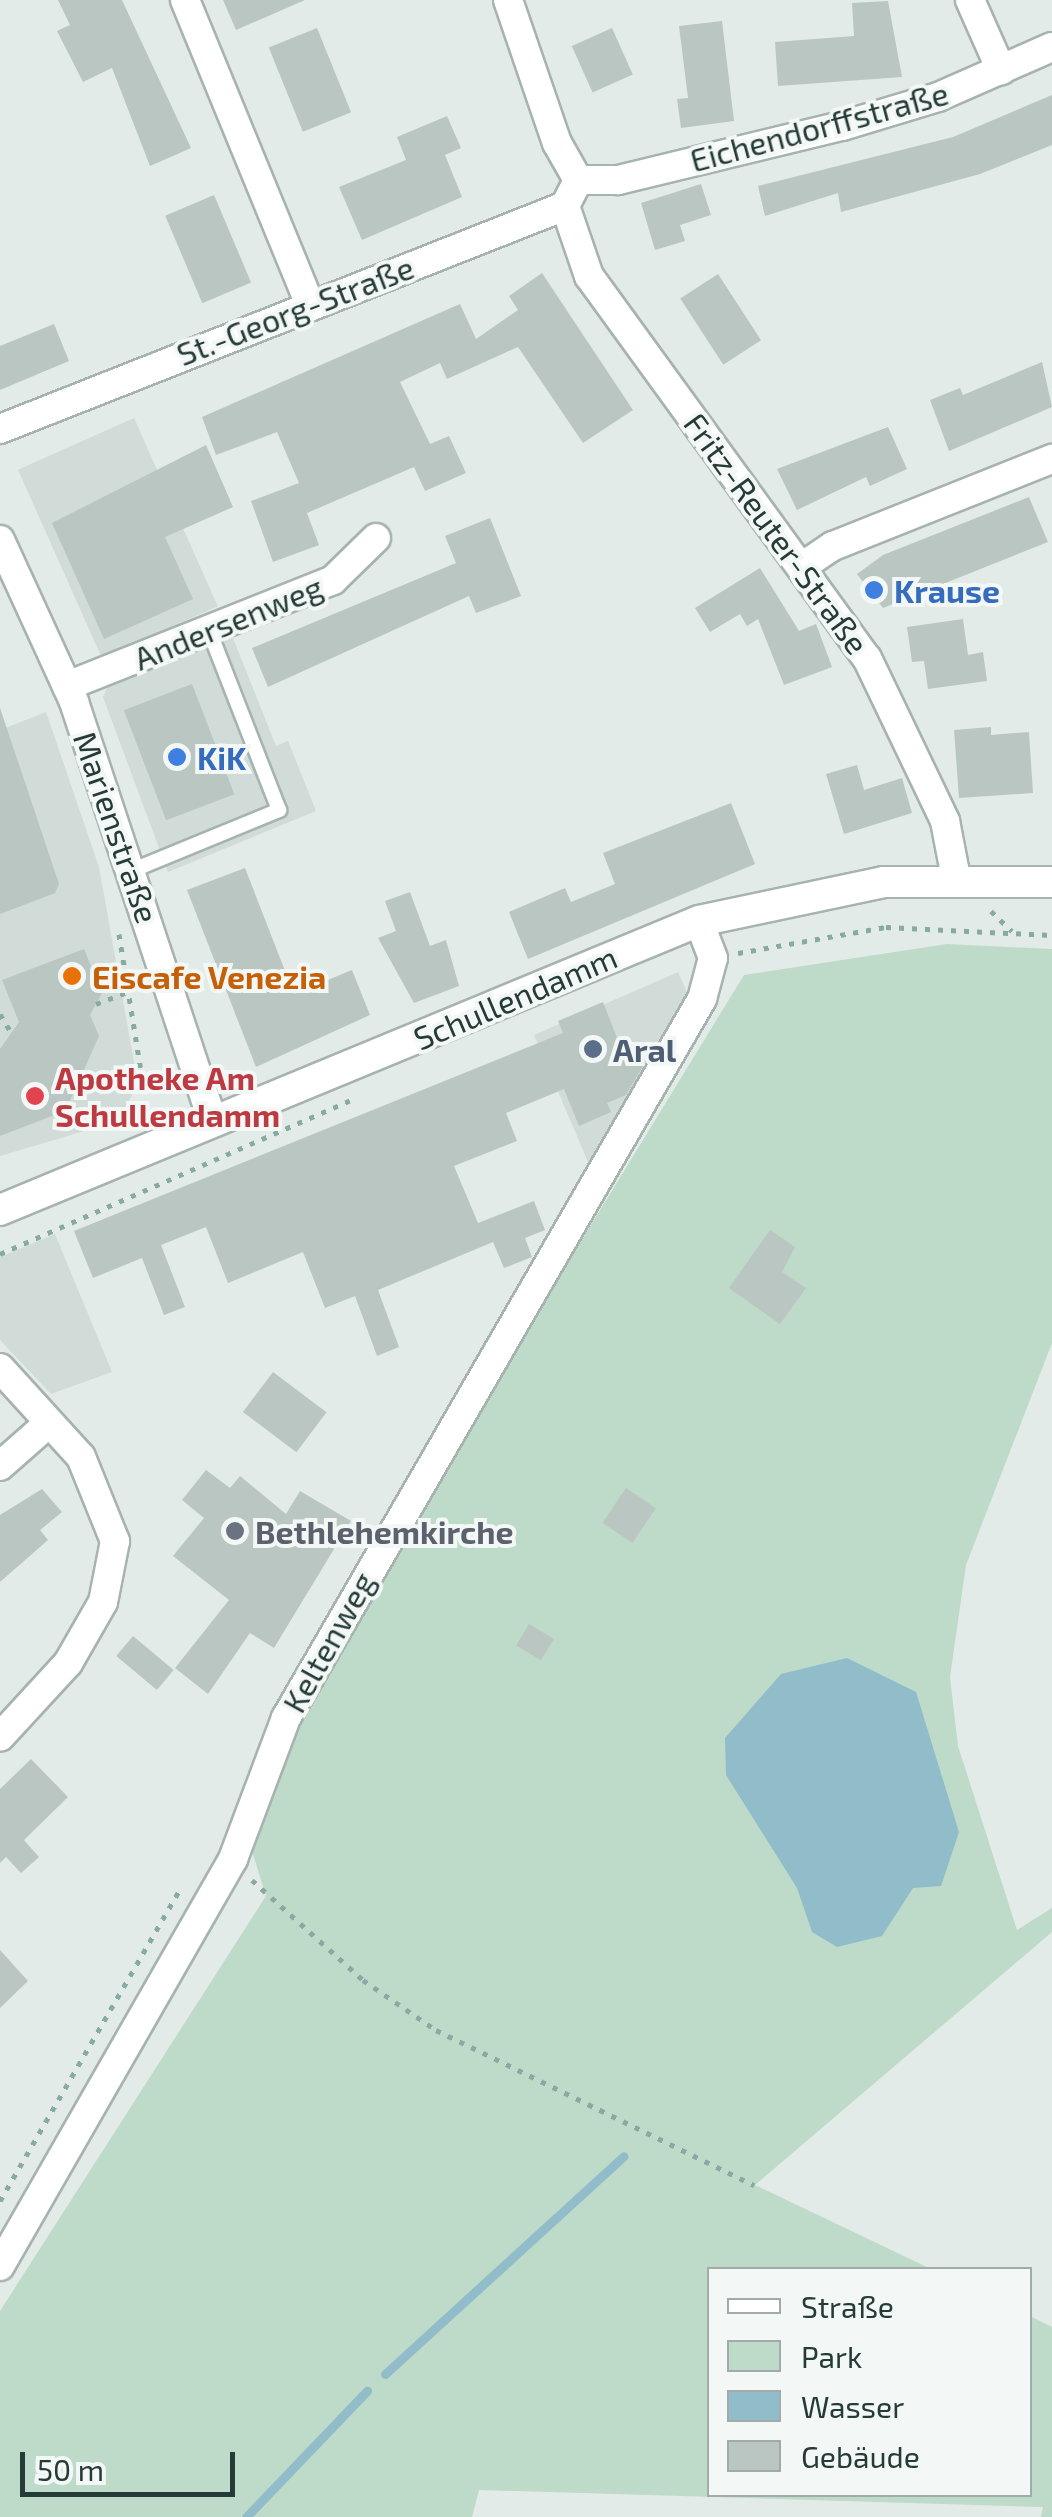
<!DOCTYPE html>
<meta charset="utf-8">
<style>
body{margin:0}
#map{position:relative;width:1052px;height:2517px;overflow:hidden;background:#e3ebe8;font-family:"Exo 2",sans-serif}
div>[style]{position:absolute}
.built>*{inset:0;background:#d1dbd7;transform-origin:0 0}
.green>*{inset:0;background:#bedac8}
.water>*{inset:0;background:#91bcca}
.stream>*{height:9px;margin:-4.5px;padding:0 4.5px;transform-origin:4.5px;border-radius:4.5px;background:#91bcca}
.building>*{inset:0;background:#b9c6c2;transform-origin:0 0}
.path>*{height:5px;margin-top:-2.5px;transform-origin:0;background:repeating-linear-gradient(90deg,#87aba3 0 5px,transparent 0 13px)}
.roads{filter:drop-shadow(2px 0 #a6b3af) drop-shadow(-2px 0 #a6b3af) drop-shadow(0 2px #a6b3af) drop-shadow(0 -2px #a6b3af)}
.lane>*{height:14px;margin:-7px;padding:0 7px;transform-origin:7px;border-radius:7px;background:#fff}
.street>*{height:28px;margin:-14px;padding:0 14px;transform-origin:14px;border-radius:14px;background:#fff}
.secondary>*{height:30px;margin:-15px;padding:0 15px;transform-origin:15px;border-radius:15px;background:#fff}
.dots>*{width:28px;height:28px;translate:-50% -50%;box-sizing:border-box;border:5px solid #f3f8f6;border-radius:50%}
span{translate:-50% -50%;white-space:nowrap;text-align:center;line-height:1.15;-webkit-text-stroke:8px #f3f8f6;paint-order:stroke}
.street-label{font-size:32px;color:#253b37}
.shop-label{font-size:32px;color:#366cbe;font-weight:700}
.left{translate:0 -50%;text-align:left}
.food-label{font-size:32px;color:#c56008;font-weight:700}
.service-label{font-size:32px;color:#4e5e75;font-weight:700}
.health-label{font-size:32px;color:#be3a42;font-weight:700}
.worship-label{font-size:32px;color:#5b616d;font-weight:700}
.legend{position:absolute;left:707px;top:2267px;width:325px;height:230px;box-sizing:border-box;background:#f3f8f6;border:2px solid #a1acaa;margin:0;padding:12px 18px;list-style:none;font-size:30px;color:#253b37}
.legend li{display:flex;align-items:center;gap:20px;height:50px}
.legend b{width:50px;border:2px solid #a1acaa}
.scale{position:absolute;left:20px;top:2452px;width:215px;height:45px;box-sizing:border-box;border:5px solid #253b37;border-top:0;padding-left:12px;font-size:30px;line-height:35px;white-space:nowrap;color:#253b37;-webkit-text-stroke:8px #f3f8f6;paint-order:stroke}
</style>
<div id="map">
<div class="built">
<div style="left:134px;top:418px;width:206px;height:127px;rotate:66deg"></div>
<div style="clip-path:polygon(231px 633px,276px 746px,288px 741px,316px 811px,168px 872px,103px 697px,108px 685px)"></div>
<div style="clip-path:polygon(46px 712px,99px 867px,138px 1084px,118px 1121px,0 1156px,0 730px)"></div>
<div style="clip-path:polygon(678px 972px,692px 1004px,591px 1169px,534px 1035px)"></div>
<div style="clip-path:polygon(55px 1234px,112px 1372px,51px 1394px,0 1340px,0 1257px)"></div>
</div>
<div class="green">
<div style="clip-path:polygon(947px 944px,1052px 949px,1052px 1343px,966px 1565px,950px 1677px,958px 1746px,1017px 1930px,1052px 1908px,1052px 1932px,755px 2185px,931px 2269px,710px 2270px,710px 2494px,1030px 2494px,1030px 2316px,1052px 2327px,1052px 2517px,1041px 2517px,1043px 2507px,479px 2490px,472px 2517px,0 2517px,0 2311px,266px 1896px,251px 1848px,298px 1719px,449px 1457px,744px 975px)"></div>
</div>
<div class="water">
<div style="clip-path:polygon(847px 1658px,916px 1692px,959px 1832px,941px 1886px,913px 1888px,882px 1936px,837px 1947px,812px 1932px,797px 1888px,726px 1775px,725px 1738px,781px 1674px)"></div>
</div>
<div class="stream">
<div style="left:385px;top:2374px;width:323px;rotate:-42.4deg"></div>
<div style="left:246px;top:2517px;width:175px;rotate:-46.2deg"></div>
</div>
<div class="building">
<div style="clip-path:polygon(58px 0,122px 0,191px 148px,150px 166px,112px 68px,83px 82px,57px 31px,70px 25px)"></div>
<div style="clip-path:polygon(223px 0,305px 0,236px 30px)"></div>
<div style="clip-path:polygon(888px 1px,902px 77px,778px 86px,775px 42px,854px 36px,852px 3px)"></div>
<div style="clip-path:polygon(722px 21px,734px 121px,681px 128px,677px 99px,688px 98px,679px 26px)"></div>
<div style="left:317px;top:28px;width:91px;height:52px;rotate:68deg"></div>
<div style="left:612px;top:28px;width:51px;height:44px;rotate:66deg"></div>
<div style="clip-path:polygon(1052px 95px,1052px 145px,980px 174px,841px 212px,838px 193px,765px 216px,758px 186px,953px 137px)"></div>
<div style="clip-path:polygon(447px 116px,461px 148px,445px 155px,462px 197px,362px 240px,339px 187px,406px 160px,397px 137px)"></div>
<div style="clip-path:polygon(701px 184px,711px 215px,680px 225px,685px 241px,655px 250px,641px 203px)"></div>
<div style="left:214px;top:195px;width:95px;height:53px;rotate:67deg"></div>
<div style="clip-path:polygon(542px 273px,633px 410px,583px 443px,518px 347px,447px 379px,440px 363px,400px 382px,430px 444px,449px 436px,466px 473px,425px 491px,414px 467px,307px 513px,319px 545px,273px 562px,251px 501px,299px 483px,277px 432px,216px 455px,202px 417px,460px 304px,476px 339px,518px 310px,509px 296px)"></div>
<div style="left:718px;top:274px;width:79px;height:45px;rotate:57deg"></div>
<div style="clip-path:polygon(54px 324px,69px 361px,0 390px,0 346px)"></div>
<div style="clip-path:polygon(1042px 362px,1052px 407px,949px 451px,930px 400px,960px 388px,963px 395px)"></div>
<div style="clip-path:polygon(888px 427px,907px 469px,870px 486px,866px 477px,797px 510px,777px 469px)"></div>
<div style="clip-path:polygon(206px 445px,233px 507px,165px 537px,193px 599px,104px 639px,52px 523px)"></div>
<div style="clip-path:polygon(1029px 497px,1048px 542px,883px 608px,857px 574px,883px 555px)"></div>
<div style="clip-path:polygon(490px 518px,521px 596px,476px 613px,469px 596px,268px 687px,252px 648px,456px 563px,445px 536px)"></div>
<div style="clip-path:polygon(760px 568px,799px 631px,816px 624px,832px 667px,784px 685px,758px 619px,747px 626px,740px 614px,710px 632px,695px 608px)"></div>
<div style="clip-path:polygon(963px 619px,968px 655px,983px 652px,987px 681px,928px 689px,924px 661px,912px 662px,907px 627px)"></div>
<div style="left:192px;top:684px;width:118px;height:73px;rotate:69deg"></div>
<div style="clip-path:polygon(0 708px,59px 884px,55px 893px,0 914px)"></div>
<div style="clip-path:polygon(991px 727px,991px 735px,1029px 732px,1033px 793px,959px 798px,954px 730px)"></div>
<div style="clip-path:polygon(857px 765px,864px 790px,902px 778px,912px 813px,844px 834px,826px 774px)"></div>
<div style="clip-path:polygon(731px 803px,755px 864px,528px 959px,509px 912px,565px 888px,571px 902px,615px 884px,603px 853px)"></div>
<div style="clip-path:polygon(245px 868px,294px 994px,352px 970px,370px 1015px,256px 1067px,187px 890px)"></div>
<div style="clip-path:polygon(410px 892px,430px 946px,446px 940px,459px 986px,414px 1003px,378px 938px,396px 931px,385px 901px)"></div>
<div style="clip-path:polygon(84px 949px,102px 993px,90px 1015px,99px 1036px,79px 1081px,65px 1111px,0 1136px,0 1049px,19px 1022px,2px 980px)"></div>
<div style="clip-path:polygon(603px 1002px,628px 1066px,648px 1058px,626px 1095px,607px 1103px,611px 1112px,579px 1126px,564px 1089px,506px 1113px,517px 1141px,454px 1166px,478px 1223px,534px 1201px,545px 1230px,525px 1238px,532px 1257px,504px 1268px,493px 1242px,378px 1290px,399px 1347px,377px 1356px,355px 1296px,325px 1308px,303px 1252px,228px 1283px,206px 1227px,161px 1245px,185px 1307px,164px 1315px,142px 1258px,93px 1278px,74px 1231px,563px 1033px,558px 1021px)"></div>
<div style="clip-path:polygon(770px 1230px,795px 1247px,782px 1272px,806px 1288px,780px 1324px,729px 1288px)"></div>
<div style="left:273px;top:1372px;width:67px;height:50px;rotate:37deg"></div>
<div style="clip-path:polygon(206px 1470px,230px 1488px,240px 1476px,286px 1514px,300px 1491px,351px 1521px,274px 1648px,250px 1633px,208px 1694px,175px 1668px,229px 1600px,173px 1556px,204px 1518px,182px 1500px)"></div>
<div style="left:626px;top:1488px;width:36px;height:42px;rotate:34deg"></div>
<div style="clip-path:polygon(42px 1489px,62px 1512px,40px 1530px,48px 1540px,0 1582px,0 1515px)"></div>
<div style="left:529px;top:1624px;width:29px;height:25px;rotate:31deg"></div>
<div style="left:133px;top:1636px;width:53px;height:26px;rotate:40deg"></div>
<div style="clip-path:polygon(31px 1759px,68px 1797px,24px 1840px,39px 1857px,21px 1873px,6px 1857px,0 1863px,0 1789px)"></div>
<div style="clip-path:polygon(0 1950px,28px 1981px,0 2008px)"></div>
</div>
<div class="path">
<div style="left:991px;top:911px;width:29px;rotate:44deg"></div>
<div style="left:119px;top:934px;width:189px;rotate:80.9deg"></div>
<div style="left:738px;top:953px;width:150px;rotate:-10deg"></div>
<div style="left:886px;top:927px;width:166px;rotate:2.8deg"></div>
<div style="left:96px;top:1004px;width:34px;rotate:-21deg"></div>
<div style="left:0;top:1014px;width:26px;rotate:59deg"></div>
<div style="left:0;top:1254px;width:382px;rotate:-23.7deg"></div>
<div style="left:252px;top:1880px;width:149px;rotate:42deg"></div>
<div style="left:363px;top:1980px;width:88px;rotate:34.4deg"></div>
<div style="left:436px;top:2030px;width:354px;rotate:26deg"></div>
<div style="left:0;top:2201px;width:362px;rotate:-60deg"></div>
</div>
<div class="roads">
<div class="lane">
<div style="left:133px;top:870px;width:158px;rotate:-22.3deg"></div>
<div style="left:279px;top:810px;width:193px;rotate:-111.3deg"></div>
</div>
<div class="street">
<div style="left:185px;top:0;width:330px;rotate:67.7deg"></div>
<div style="left:508px;top:0;width:151px;rotate:71.1deg"></div>
<div style="left:557px;top:143px;width:43px;rotate:60.4deg"></div>
<div style="left:970px;top:0;width:77px;rotate:66.1deg"></div>
<div style="left:578px;top:180px;width:40px"></div>
<div style="left:618px;top:180px;width:230px;rotate:-13.6deg"></div>
<div style="left:842px;top:126px;width:100px;rotate:-16.8deg"></div>
<div style="left:938px;top:97px;width:124px;rotate:-23.7deg"></div>
<div style="left:565px;top:206px;width:74px;rotate:71.1deg"></div>
<div style="left:589px;top:276px;width:472px;rotate:54deg"></div>
<div style="left:867px;top:658px;width:181px;rotate:64.4deg"></div>
<div style="left:945px;top:821px;width:58px;rotate:79.1deg"></div>
<div style="left:0;top:429px;width:607px;rotate:-21.54deg"></div>
<div style="left:565px;top:206px;width:29px;rotate:-63deg"></div>
<div style="left:0;top:540px;width:178px;rotate:65.4deg"></div>
<div style="left:74px;top:702px;width:442px;rotate:71.7deg"></div>
<div style="left:803px;top:566px;width:36px;rotate:-34deg"></div>
<div style="left:833px;top:546px;width:236px;rotate:-21.7deg"></div>
<div style="left:67px;top:686px;width:286px;rotate:-21.7deg"></div>
<div style="left:333px;top:580px;width:60px;rotate:-44.3deg"></div>
<div style="left:0;top:1368px;width:120px;rotate:47.7deg"></div>
<div style="left:81px;top:1457px;width:91px;rotate:68deg"></div>
<div style="left:115px;top:1541px;width:62px;rotate:101.1deg"></div>
<div style="left:103px;top:1602px;width:70px;rotate:119.8deg"></div>
<div style="left:68px;top:1663px;width:100px;rotate:132.6deg"></div>
<div style="left:0;top:1466px;width:65px;rotate:-41.3deg"></div>
<div style="left:0;top:2266px;width:469px;rotate:-60.2deg"></div>
<div style="left:233px;top:1859px;width:151px;rotate:-69.4deg"></div>
<div style="left:286px;top:1718px;width:831px;rotate:-59.95deg"></div>
<div style="left:702px;top:999px;width:42px;rotate:-75deg"></div>
<div style="left:713px;top:958px;width:40px;rotate:-111deg"></div>
</div>
<div class="secondary">
<div style="left:0;top:1210px;width:756px;rotate:-22.46deg"></div>
<div style="left:699px;top:921px;width:189px;rotate:-11.9deg"></div>
<div style="left:884px;top:882px;width:168px"></div>
</div>
</div>
<div class="dots">
<div style="left:874px;top:590px;background:#3f7fe0"></div>
<div style="left:177px;top:757px;background:#3f7fe0"></div>
<div style="left:72px;top:976px;background:#e8710a"></div>
<div style="left:593px;top:1049px;background:#5c6f8a"></div>
<div style="left:35px;top:1096px;background:#e0444e"></div>
<div style="left:235px;top:1531px;background:#6b7280"></div>
</div>
<div class="street-label">
<span style="left:819px;top:126px;rotate:-15deg">Eichendorffstraße</span>
<span style="left:295px;top:310px;rotate:-21deg">St.-Georg-Straße</span>
<span style="left:777px;top:533px;rotate:54deg">Fritz-Reuter-Straße</span>
<span style="left:228px;top:622px;rotate:-22deg">Andersenweg</span>
<span style="left:117px;top:827px;rotate:71deg">Marienstraße</span>
<span style="left:515px;top:997px;rotate:-23deg">Schullendamm</span>
<span style="left:328px;top:1642px;rotate:-61deg">Keltenweg</span>
</div>
<div class="shop-label">
<span class="left" style="left:894px;top:590px">Krause</span>
<span class="left" style="left:197px;top:757px">KiK</span>
</div>
<div class="food-label">
<span class="left" style="left:92px;top:976px">Eiscafe Venezia</span>
</div>
<div class="service-label">
<span class="left" style="left:613px;top:1049px">Aral</span>
</div>
<div class="health-label">
<span class="left" style="left:55px;top:1096px">Apotheke Am<br>Schullendamm</span>
</div>
<div class="worship-label">
<span class="left" style="left:255px;top:1531px">Bethlehemkirche</span>
</div>
<ul class="legend">
<li><b style="height:12px;background:#fff"></b>Straße</li>
<li><b style="height:28px;background:#bedac8"></b>Park</li>
<li><b style="height:28px;background:#91bcca"></b>Wasser</li>
<li><b style="height:28px;background:#b9c6c2"></b>Gebäude</li>
</ul>
<div class="scale">50 m</div>
</div>
